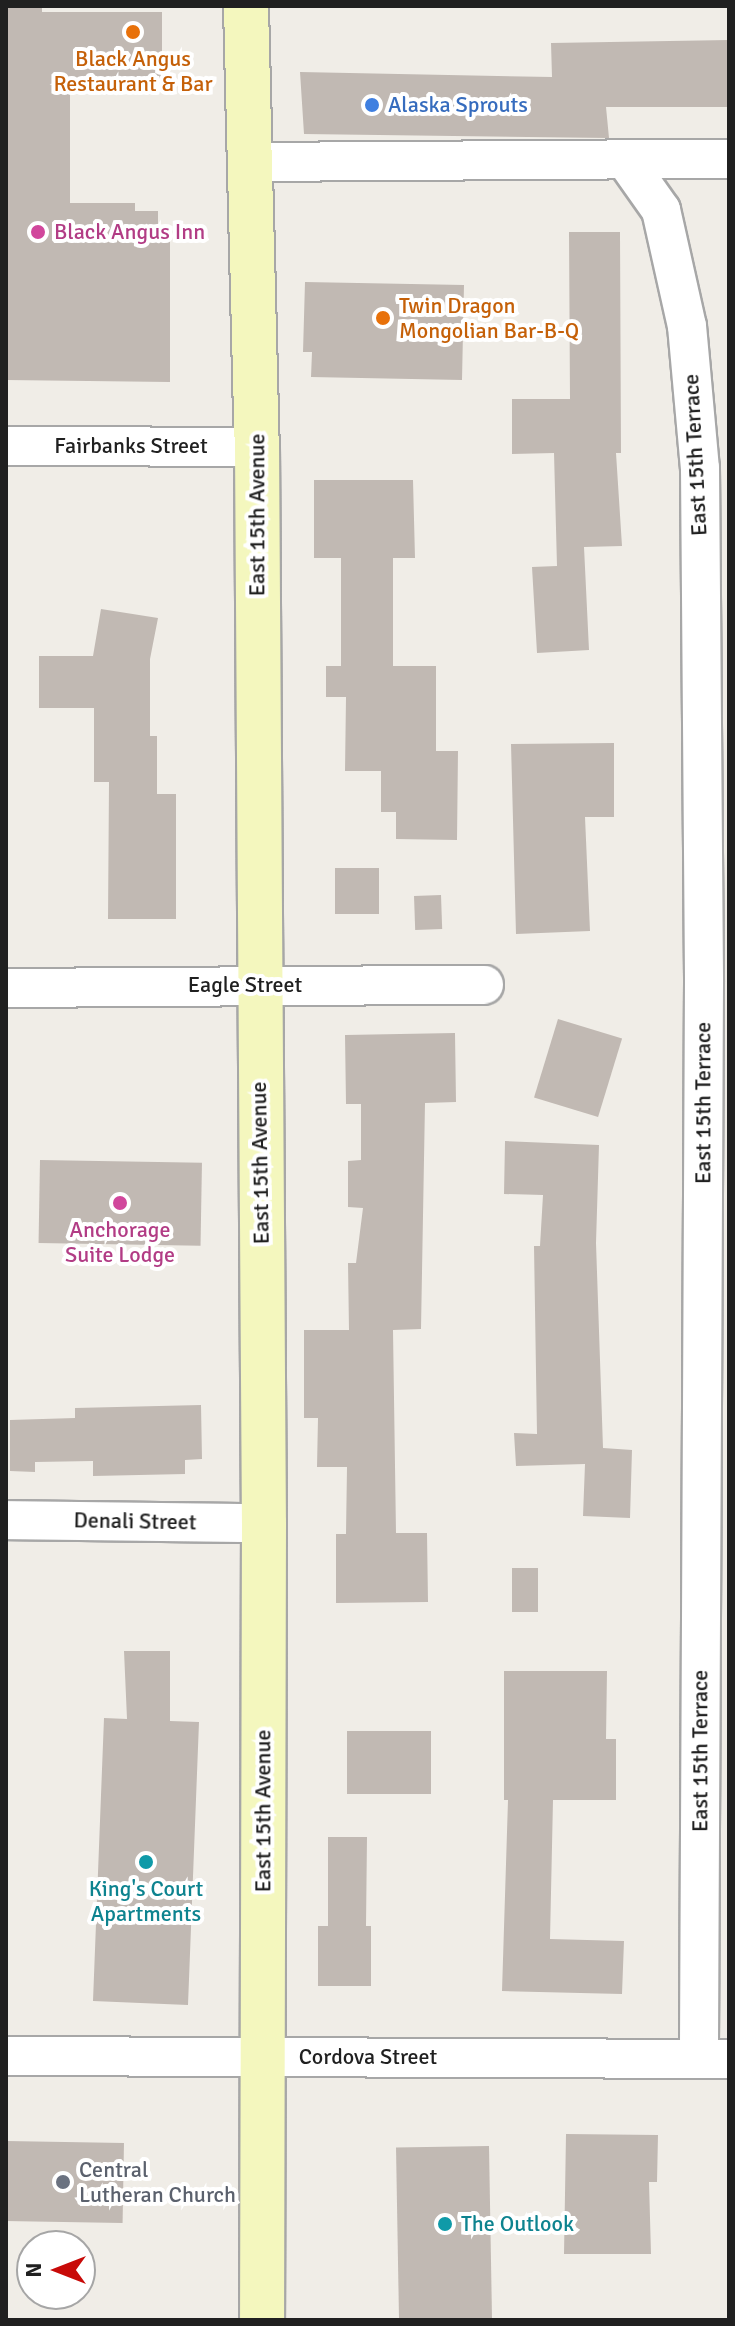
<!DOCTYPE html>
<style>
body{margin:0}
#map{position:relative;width:735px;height:2326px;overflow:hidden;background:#f0ede7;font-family:Signika,sans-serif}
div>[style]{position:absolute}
.building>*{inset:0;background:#c1b9b3;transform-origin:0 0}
.roads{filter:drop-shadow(2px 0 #a7a7a7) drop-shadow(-2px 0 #a7a7a7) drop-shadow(0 2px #a7a7a7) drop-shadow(0 -2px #a7a7a7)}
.minor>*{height:38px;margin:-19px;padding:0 19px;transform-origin:19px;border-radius:19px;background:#fff}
.secondary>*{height:44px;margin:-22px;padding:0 22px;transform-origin:22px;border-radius:22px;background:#f4f7be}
.dots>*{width:22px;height:22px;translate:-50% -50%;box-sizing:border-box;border:4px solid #fff;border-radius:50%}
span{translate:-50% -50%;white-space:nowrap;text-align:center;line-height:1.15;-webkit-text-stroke:8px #fff;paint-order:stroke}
.food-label{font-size:22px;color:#c56008}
.left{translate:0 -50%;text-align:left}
.shop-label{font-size:22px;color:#366cbe}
.hotel-label{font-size:22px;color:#b23c85}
.street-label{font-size:22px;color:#202020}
.culture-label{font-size:22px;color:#0d838f}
.worship-label{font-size:22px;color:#5b616d}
.frame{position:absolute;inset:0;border:8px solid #202020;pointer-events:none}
.north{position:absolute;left:16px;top:2230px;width:80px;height:80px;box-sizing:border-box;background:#fff;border:2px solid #a6a6a6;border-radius:50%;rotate:270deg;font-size:22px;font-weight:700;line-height:32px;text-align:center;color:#202020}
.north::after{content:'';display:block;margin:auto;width:28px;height:36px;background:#c80a08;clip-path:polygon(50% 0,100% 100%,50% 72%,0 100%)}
</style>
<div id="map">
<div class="building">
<div style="clip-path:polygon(6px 6px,42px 6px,42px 12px,162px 12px,162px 83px,70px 83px,70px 203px,135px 203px,135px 211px,158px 211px,158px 236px,170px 236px,170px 382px,6px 380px)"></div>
<div style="clip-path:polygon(729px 40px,729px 107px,606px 107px,609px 138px,304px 134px,300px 72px,552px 77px,551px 43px)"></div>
<div style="clip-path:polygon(569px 232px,620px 232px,621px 453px,616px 453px,622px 546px,584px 547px,589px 650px,537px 653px,532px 567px,557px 566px,554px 453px,512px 454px,512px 399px,570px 399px)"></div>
<div style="clip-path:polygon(305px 282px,464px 285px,462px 380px,311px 377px,312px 352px,303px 352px)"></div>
<div style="clip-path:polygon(314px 480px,413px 480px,415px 558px,393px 558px,393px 666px,436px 666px,436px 751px,458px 751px,457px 840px,396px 839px,396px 812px,381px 812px,381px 771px,345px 771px,346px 697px,326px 697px,326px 666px,341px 666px,341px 558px,314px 558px)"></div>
<div style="clip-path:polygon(101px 609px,158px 618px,150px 659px,150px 736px,157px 736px,157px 794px,176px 794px,176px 919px,108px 919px,109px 782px,94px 782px,94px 708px,39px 708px,39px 656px,93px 656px)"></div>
<div style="clip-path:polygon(614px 743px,614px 817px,585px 817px,590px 931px,516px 934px,511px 744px)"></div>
<div style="left:335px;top:868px;width:44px;height:46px"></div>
<div style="left:441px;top:895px;width:34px;height:27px;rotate:88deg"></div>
<div style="left:558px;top:1019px;width:67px;height:82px;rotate:17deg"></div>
<div style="clip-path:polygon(455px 1033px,456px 1102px,425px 1103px,421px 1329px,393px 1330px,396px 1533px,427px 1533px,428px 1602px,336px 1603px,336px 1534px,346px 1534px,347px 1467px,317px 1467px,318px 1418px,304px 1418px,304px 1330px,349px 1330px,348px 1263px,356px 1263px,363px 1208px,348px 1207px,348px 1161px,361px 1160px,361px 1104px,346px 1104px,345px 1035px)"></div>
<div style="clip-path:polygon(505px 1141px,599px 1145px,596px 1243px,603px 1448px,632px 1450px,630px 1518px,583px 1516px,585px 1464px,516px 1466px,514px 1433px,537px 1434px,534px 1246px,540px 1246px,543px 1195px,504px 1194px)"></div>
<div style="left:40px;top:1160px;width:162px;height:83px;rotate:1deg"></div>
<div style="clip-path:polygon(201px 1405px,202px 1459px,185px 1460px,185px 1474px,93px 1476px,93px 1461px,35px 1462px,35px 1472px,10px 1471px,10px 1420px,75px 1418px,75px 1408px)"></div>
<div style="left:512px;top:1568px;width:26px;height:44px"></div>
<div style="clip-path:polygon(124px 1651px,170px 1651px,170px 1721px,199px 1722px,188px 2005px,93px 2001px,104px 1718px,127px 1719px)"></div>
<div style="clip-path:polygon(504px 1671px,607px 1671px,606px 1739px,616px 1739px,616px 1800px,553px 1800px,550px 1939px,624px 1941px,622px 1994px,502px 1991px,508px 1800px,504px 1800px)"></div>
<div style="left:347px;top:1731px;width:84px;height:63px"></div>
<div style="clip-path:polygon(328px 1837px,367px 1837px,366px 1926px,371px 1926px,371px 1986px,318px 1986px,318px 1926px,328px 1926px)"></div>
<div style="clip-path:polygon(566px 2134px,658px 2135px,657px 2182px,649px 2182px,651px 2254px,564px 2254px)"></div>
<div style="left:6px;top:2141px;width:118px;height:80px;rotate:1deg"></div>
<div style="left:489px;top:2146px;width:174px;height:93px;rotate:89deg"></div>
</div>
<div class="roads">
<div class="minor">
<div style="left:249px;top:162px;width:480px;rotate:-0.4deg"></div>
<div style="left:627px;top:162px;width:59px;rotate:54.7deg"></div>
<div style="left:661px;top:210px;width:119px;rotate:77.4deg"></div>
<div style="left:687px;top:326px;width:143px;rotate:84.8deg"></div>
<div style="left:700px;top:468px;width:515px;rotate:89.55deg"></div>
<div style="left:704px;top:983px;width:1075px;rotate:90.27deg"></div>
<div style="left:6px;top:446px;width:251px;rotate:0.2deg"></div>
<div style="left:6px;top:988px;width:478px;rotate:-0.4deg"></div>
<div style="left:6px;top:1520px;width:258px;rotate:0.7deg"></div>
<div style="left:6px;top:2056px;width:723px;rotate:0.24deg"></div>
</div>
<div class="secondary">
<div style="left:246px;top:6px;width:441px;rotate:88.6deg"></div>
<div style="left:257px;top:447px;width:1076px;rotate:89.63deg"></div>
<div style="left:264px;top:1523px;width:797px;rotate:90.14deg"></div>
</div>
</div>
<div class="dots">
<div style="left:133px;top:32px;background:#e8710a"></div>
<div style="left:372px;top:105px;background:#3f7fe0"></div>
<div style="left:38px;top:232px;background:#d1479c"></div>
<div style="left:383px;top:318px;background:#e8710a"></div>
<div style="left:120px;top:1203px;background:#d1479c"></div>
<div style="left:146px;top:1862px;background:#0f9aa8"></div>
<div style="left:63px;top:2182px;background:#6b7280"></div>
<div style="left:445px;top:2224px;background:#0f9aa8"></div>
</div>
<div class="food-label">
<span style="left:133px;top:71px">Black Angus<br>Restaurant &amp; Bar</span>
<span class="left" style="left:399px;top:318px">Twin Dragon<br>Mongolian Bar-B-Q</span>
</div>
<div class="shop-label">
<span class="left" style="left:388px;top:105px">Alaska Sprouts</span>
</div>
<div class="hotel-label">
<span class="left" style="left:54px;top:232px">Black Angus Inn</span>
<span style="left:120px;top:1242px">Anchorage<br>Suite Lodge</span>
</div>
<div class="street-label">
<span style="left:131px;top:446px">Fairbanks Street</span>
<span style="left:695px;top:455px;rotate:-93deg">East 15th Terrace</span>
<span style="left:257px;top:515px;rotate:-90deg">East 15th Avenue</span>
<span style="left:245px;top:985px">Eagle Street</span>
<span style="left:703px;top:1103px;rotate:-90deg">East 15th Terrace</span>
<span style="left:260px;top:1163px;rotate:-91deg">East 15th Avenue</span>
<span style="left:135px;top:1521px;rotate:1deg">Denali Street</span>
<span style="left:700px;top:1751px;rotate:-90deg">East 15th Terrace</span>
<span style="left:263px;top:1811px;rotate:-90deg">East 15th Avenue</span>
<span style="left:368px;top:2057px">Cordova Street</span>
</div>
<div class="culture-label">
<span style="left:146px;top:1901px">King's Court<br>Apartments</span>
<span class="left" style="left:461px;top:2224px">The Outlook</span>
</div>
<div class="worship-label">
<span class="left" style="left:79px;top:2182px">Central<br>Lutheran Church</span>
</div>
<div class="frame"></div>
<div class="north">N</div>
</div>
